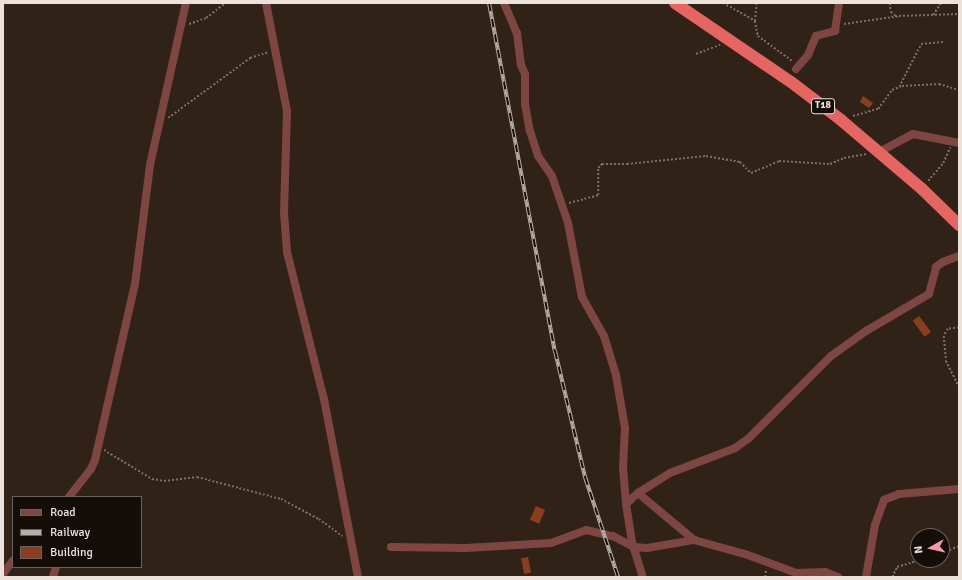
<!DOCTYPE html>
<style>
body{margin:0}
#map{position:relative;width:962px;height:580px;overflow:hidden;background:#312217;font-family:Signika,sans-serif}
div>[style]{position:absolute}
.building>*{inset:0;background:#8a3e20;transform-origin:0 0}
.path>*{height:1.5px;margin-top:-0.75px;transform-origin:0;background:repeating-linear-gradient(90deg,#7b6e64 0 2px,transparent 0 4px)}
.minor>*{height:8px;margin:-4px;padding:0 4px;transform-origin:4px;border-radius:4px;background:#7e4642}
.trunk>*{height:12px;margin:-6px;padding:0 6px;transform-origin:6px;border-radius:6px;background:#e46561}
.rail>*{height:4px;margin-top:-2px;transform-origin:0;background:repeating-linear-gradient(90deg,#140d08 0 8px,#b8ada5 0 16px);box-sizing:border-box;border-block:1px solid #b8ada5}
span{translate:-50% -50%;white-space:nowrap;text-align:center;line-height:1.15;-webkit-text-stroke:3.5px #140d08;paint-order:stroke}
.shield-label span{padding:1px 3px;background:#140d08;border:1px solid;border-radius:3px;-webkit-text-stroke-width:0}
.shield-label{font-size:10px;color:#ece2db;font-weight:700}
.frame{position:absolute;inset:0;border:4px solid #ece2db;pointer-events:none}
.legend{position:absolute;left:12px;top:496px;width:130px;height:72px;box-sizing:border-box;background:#140d08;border:1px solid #6a625c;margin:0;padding:5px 7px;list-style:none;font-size:12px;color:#ece2db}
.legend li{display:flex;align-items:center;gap:8px;height:20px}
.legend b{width:20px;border:1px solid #6a625c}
.north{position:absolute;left:910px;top:528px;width:40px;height:40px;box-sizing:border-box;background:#140d08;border:1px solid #6a625c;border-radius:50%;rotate:262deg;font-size:11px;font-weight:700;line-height:16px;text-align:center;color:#ece2db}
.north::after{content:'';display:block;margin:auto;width:14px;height:18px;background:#f39aaa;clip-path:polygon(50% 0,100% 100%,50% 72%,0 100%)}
</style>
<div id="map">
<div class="building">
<div style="clip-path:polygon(863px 96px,873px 103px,869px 108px,860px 102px)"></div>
<div style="left:919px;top:316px;width:20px;height:8px;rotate:53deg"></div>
<div style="left:536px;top:506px;width:10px;height:15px;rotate:24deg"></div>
<div style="left:528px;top:557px;width:16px;height:7px;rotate:79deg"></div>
</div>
<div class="path">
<div style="left:723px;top:3px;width:37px;rotate:29deg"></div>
<div style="left:757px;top:3px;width:18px;rotate:96deg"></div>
<div style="left:755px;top:21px;width:15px;rotate:79deg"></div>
<div style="left:758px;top:36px;width:42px;rotate:36.3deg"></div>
<div style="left:890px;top:3px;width:9px;rotate:84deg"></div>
<div style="left:891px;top:12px;width:6px;rotate:39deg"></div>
<div style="left:933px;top:15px;width:14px;rotate:-56deg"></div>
<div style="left:189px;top:24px;width:18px;rotate:-19deg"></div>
<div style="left:206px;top:18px;width:24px;rotate:-38deg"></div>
<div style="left:844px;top:24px;width:56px;rotate:-8.3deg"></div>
<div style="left:899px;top:16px;width:60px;rotate:-1.9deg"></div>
<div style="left:696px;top:54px;width:26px;rotate:-21deg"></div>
<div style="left:899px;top:87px;width:48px;rotate:-62.9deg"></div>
<div style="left:921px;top:44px;width:22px;rotate:-5deg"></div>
<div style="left:853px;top:116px;width:26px;rotate:-16deg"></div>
<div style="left:878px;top:109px;width:24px;rotate:-54deg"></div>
<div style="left:892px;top:90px;width:11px;rotate:-22deg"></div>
<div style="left:902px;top:86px;width:37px;rotate:-3deg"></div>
<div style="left:939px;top:84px;width:21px;rotate:17deg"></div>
<div style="left:168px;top:118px;width:102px;rotate:-36.2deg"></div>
<div style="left:250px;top:58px;width:19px;rotate:-18deg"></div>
<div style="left:928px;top:181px;width:23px;rotate:-50deg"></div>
<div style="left:943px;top:163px;width:17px;rotate:-65deg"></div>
<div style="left:569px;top:203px;width:30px;rotate:-15deg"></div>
<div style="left:598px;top:195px;width:27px;rotate:-90deg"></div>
<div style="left:598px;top:168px;width:6px;rotate:-45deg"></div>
<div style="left:602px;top:164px;width:25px"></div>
<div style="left:627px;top:164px;width:79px;rotate:-5.8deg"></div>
<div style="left:706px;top:156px;width:35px;rotate:10deg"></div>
<div style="left:740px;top:162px;width:16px;rotate:45deg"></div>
<div style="left:751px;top:173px;width:30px;rotate:-23deg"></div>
<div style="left:779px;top:161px;width:51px;rotate:3.4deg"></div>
<div style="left:830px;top:164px;width:15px;rotate:-23deg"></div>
<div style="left:844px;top:158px;width:23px;rotate:-10deg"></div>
<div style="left:959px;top:328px;width:11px;rotate:175deg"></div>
<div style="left:948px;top:329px;width:8px;rotate:120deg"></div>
<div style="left:944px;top:336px;width:25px;rotate:85deg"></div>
<div style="left:946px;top:361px;width:28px;rotate:63deg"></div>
<div style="left:104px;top:450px;width:56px;rotate:31.1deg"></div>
<div style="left:152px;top:479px;width:12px;rotate:9deg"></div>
<div style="left:164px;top:481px;width:33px;rotate:-7deg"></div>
<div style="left:197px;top:477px;width:87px;rotate:14.7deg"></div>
<div style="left:281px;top:499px;width:43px;rotate:27.8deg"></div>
<div style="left:319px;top:519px;width:29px;rotate:36deg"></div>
<div style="left:942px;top:553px;width:18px;rotate:-22deg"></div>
<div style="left:765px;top:577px;width:8px;rotate:-83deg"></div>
<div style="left:892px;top:577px;width:11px;rotate:-63deg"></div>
<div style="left:897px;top:567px;width:24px;rotate:-17deg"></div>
</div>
<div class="minor">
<div style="left:266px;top:3px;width:110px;rotate:79deg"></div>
<div style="left:287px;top:111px;width:101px;rotate:91.7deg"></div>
<div style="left:284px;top:212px;width:40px;rotate:85.7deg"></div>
<div style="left:287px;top:252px;width:152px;rotate:75.9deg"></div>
<div style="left:324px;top:399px;width:181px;rotate:79.2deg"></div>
<div style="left:504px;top:3px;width:33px;rotate:67deg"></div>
<div style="left:517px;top:33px;width:32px;rotate:83deg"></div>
<div style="left:521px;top:65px;width:10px;rotate:66deg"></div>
<div style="left:525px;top:74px;width:30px;rotate:90deg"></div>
<div style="left:525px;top:104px;width:27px;rotate:80deg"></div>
<div style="left:530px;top:131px;width:26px;rotate:72deg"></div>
<div style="left:538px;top:156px;width:24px;rotate:55deg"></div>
<div style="left:552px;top:176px;width:50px;rotate:71.2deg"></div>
<div style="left:568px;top:223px;width:75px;rotate:79.3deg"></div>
<div style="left:582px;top:297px;width:45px;rotate:60.6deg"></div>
<div style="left:604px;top:336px;width:41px;rotate:72.9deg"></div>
<div style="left:616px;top:375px;width:54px;rotate:80.4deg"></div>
<div style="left:625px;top:428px;width:40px;rotate:92.9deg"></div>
<div style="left:623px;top:468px;width:36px;rotate:85deg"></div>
<div style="left:626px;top:504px;width:38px;rotate:81deg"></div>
<div style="left:632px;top:542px;width:37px;rotate:73deg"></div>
<div style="left:796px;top:69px;width:18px;rotate:-49deg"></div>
<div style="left:808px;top:55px;width:21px;rotate:-67deg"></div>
<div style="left:816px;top:36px;width:20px;rotate:-15deg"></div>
<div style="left:835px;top:31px;width:28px;rotate:-82deg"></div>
<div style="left:879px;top:152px;width:38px;rotate:-28deg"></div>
<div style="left:913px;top:134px;width:47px;rotate:11.1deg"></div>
<div style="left:638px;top:493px;width:73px;rotate:40deg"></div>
<div style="left:69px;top:497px;width:36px;rotate:-52deg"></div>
<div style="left:91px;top:469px;width:10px;rotate:-66deg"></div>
<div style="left:95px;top:460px;width:180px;rotate:-77.2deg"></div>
<div style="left:135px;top:284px;width:120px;rotate:-82.8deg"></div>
<div style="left:150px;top:165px;width:166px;rotate:-77.5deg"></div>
<div style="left:626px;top:504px;width:16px;rotate:-43deg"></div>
<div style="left:638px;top:493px;width:38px;rotate:-32deg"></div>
<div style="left:670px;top:473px;width:70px;rotate:-21deg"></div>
<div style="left:735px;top:448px;width:16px;rotate:-35deg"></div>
<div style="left:748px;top:439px;width:117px;rotate:-45deg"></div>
<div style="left:831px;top:356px;width:43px;rotate:-35.5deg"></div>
<div style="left:866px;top:331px;width:73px;rotate:-30.4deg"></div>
<div style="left:929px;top:294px;width:28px;rotate:-75deg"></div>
<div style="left:936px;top:267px;width:9px;rotate:-36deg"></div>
<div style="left:943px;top:262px;width:17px;rotate:-21deg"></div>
<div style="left:391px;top:547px;width:75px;rotate:0.8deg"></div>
<div style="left:466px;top:548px;width:85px;rotate:-3.4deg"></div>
<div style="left:551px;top:543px;width:37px;rotate:-20deg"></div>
<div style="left:586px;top:530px;width:28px;rotate:13deg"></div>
<div style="left:613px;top:536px;width:24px;rotate:28deg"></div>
<div style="left:634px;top:547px;width:13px;rotate:4deg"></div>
<div style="left:647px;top:548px;width:48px;rotate:-9.7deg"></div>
<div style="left:694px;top:540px;width:53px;rotate:15.4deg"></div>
<div style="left:745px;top:554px;width:54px;rotate:20.4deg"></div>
<div style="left:796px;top:573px;width:29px;rotate:-2deg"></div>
<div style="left:825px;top:572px;width:14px;rotate:21deg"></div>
<div style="left:3px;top:574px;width:17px;rotate:-54deg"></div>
<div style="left:53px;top:577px;width:10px;rotate:-73deg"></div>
<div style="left:866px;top:577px;width:53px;rotate:-80.2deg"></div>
<div style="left:875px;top:525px;width:27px;rotate:-70deg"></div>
<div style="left:884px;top:500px;width:16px;rotate:-22deg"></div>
<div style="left:899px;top:494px;width:60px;rotate:-4.8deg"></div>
</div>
<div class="trunk">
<div style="left:675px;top:3px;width:140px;rotate:34.3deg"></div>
<div style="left:791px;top:82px;width:63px;rotate:37.2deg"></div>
<div style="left:841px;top:120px;width:106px;rotate:40.4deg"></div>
<div style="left:922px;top:189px;width:52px;rotate:44.2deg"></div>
</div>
<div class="rail">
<div style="left:489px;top:3px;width:354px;rotate:79.3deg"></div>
<div style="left:555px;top:351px;width:130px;rotate:76.6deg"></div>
<div style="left:585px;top:477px;width:105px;rotate:71.7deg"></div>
</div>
<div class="shield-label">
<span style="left:823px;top:106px">T18</span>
</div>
<div class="frame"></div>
<ul class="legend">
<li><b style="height:5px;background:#7e4642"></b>Road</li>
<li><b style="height:5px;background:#b8ada5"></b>Railway</li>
<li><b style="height:11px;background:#8a3e20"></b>Building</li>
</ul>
<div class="north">N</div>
</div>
